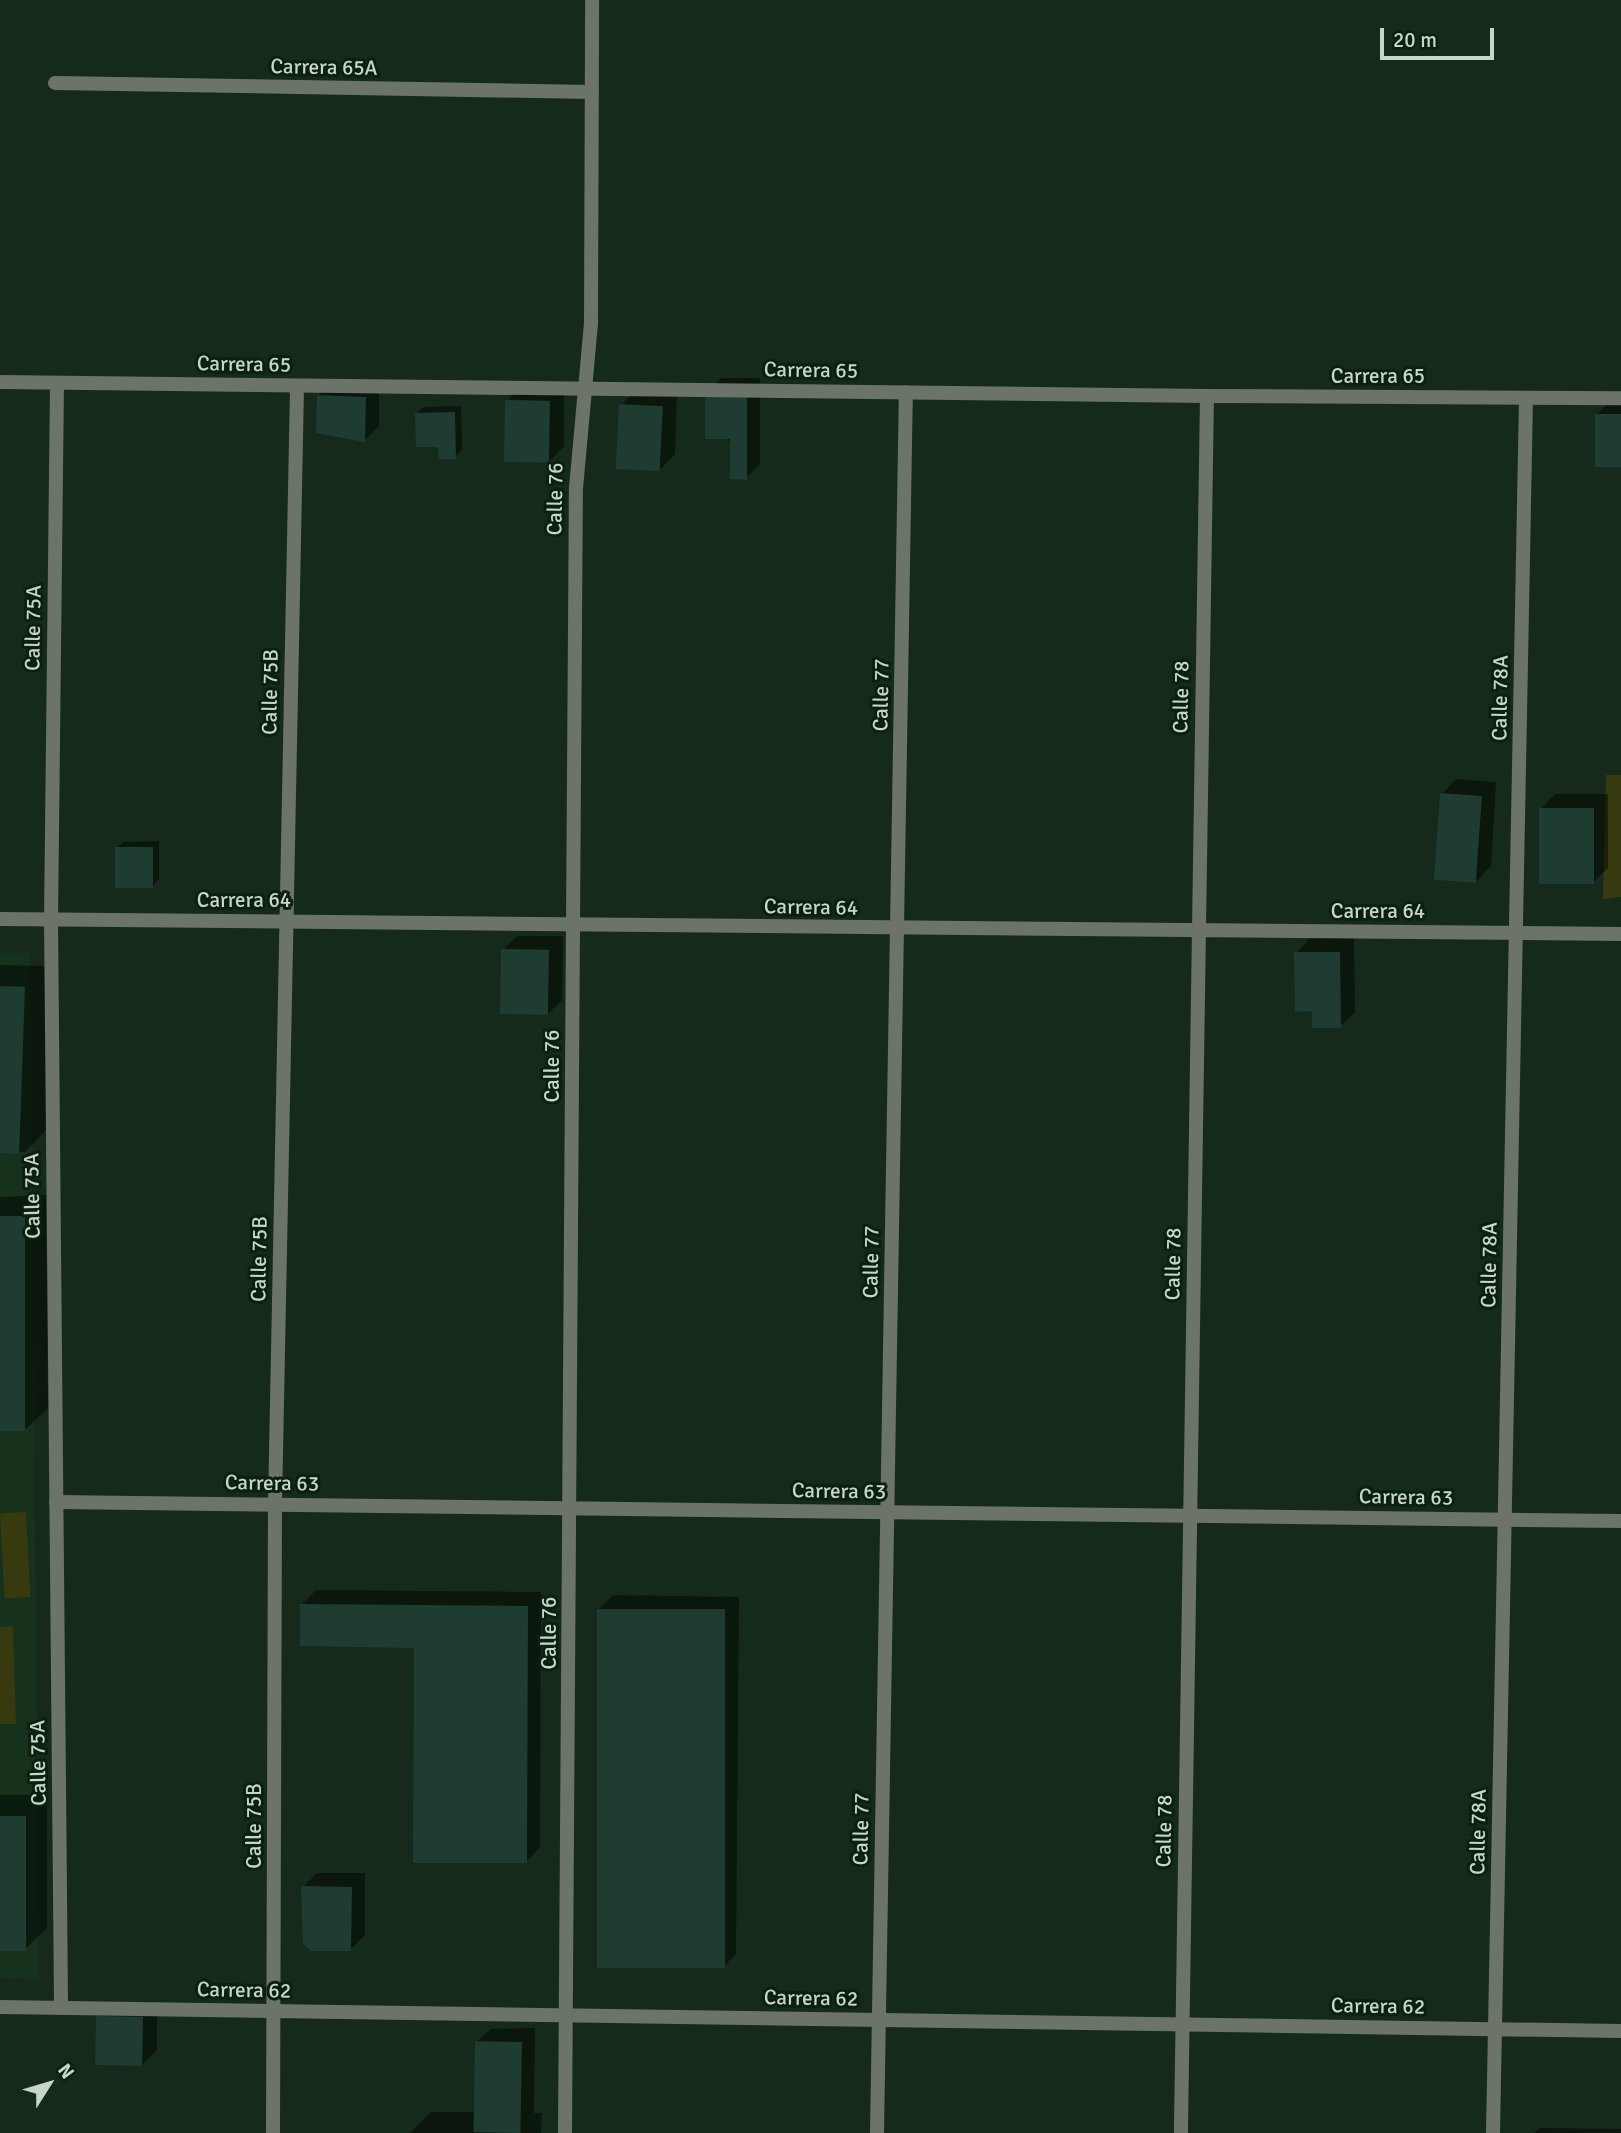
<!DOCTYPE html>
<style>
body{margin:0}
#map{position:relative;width:1621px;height:2133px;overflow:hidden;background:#152a1a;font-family:Signika,sans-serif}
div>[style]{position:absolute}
.built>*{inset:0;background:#16321d}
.green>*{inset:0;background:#373a0f;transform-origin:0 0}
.shadow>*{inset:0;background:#0007}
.building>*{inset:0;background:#1e3c32;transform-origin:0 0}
.minor>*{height:14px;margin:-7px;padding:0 7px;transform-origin:7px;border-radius:7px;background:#6c7368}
.tertiary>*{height:14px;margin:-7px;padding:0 7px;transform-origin:7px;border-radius:7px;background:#6c7368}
span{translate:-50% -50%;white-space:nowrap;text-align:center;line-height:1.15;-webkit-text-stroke:6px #0b2011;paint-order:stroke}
.street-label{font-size:21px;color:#c8d5ca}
.north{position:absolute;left:14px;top:2049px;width:70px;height:70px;-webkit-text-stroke:5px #0b2011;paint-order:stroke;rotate:53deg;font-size:19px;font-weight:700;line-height:28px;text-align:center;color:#c8d5ca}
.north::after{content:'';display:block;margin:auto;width:24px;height:32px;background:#c8d5ca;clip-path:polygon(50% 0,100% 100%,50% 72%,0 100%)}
.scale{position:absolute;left:1380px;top:28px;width:114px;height:32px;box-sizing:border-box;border:4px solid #c8d5ca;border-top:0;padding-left:9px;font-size:21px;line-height:24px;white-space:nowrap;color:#c8d5ca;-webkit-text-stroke:5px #0b2011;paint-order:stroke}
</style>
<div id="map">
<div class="built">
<div style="clip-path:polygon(0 953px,30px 953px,39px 1980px,0 1978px)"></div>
</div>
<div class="green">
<div style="clip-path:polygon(1606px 775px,1621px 775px,1621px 897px,1603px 899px)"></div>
<div style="left:26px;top:1512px;width:85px;height:26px;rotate:87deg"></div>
<div style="clip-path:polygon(13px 1626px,16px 1724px,0 1724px,0 1627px)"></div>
</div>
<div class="shadow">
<div style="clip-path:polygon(721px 378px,760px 378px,760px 464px,746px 478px,707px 393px)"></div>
<div style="clip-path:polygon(333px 382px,379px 383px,379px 426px,364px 441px,318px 396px)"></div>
<div style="clip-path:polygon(522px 386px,564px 387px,564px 446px,550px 461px,507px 401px)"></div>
<div style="clip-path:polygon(635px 391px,677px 392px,675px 454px,661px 469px,621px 405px)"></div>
<div style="clip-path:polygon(1612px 400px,1621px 400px,1621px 465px,1597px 414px)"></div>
<div style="clip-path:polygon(461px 406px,462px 450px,455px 457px,417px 413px,423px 407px)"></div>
<div style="clip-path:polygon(1456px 779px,1496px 782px,1491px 866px,1477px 881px,1442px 794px)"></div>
<div style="clip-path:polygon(1555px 794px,1608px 794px,1608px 868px,1593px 882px,1541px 809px)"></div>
<div style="clip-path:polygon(159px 841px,159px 879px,153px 886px,116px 849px,123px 842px)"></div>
<div style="clip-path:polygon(517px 936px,563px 936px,562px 1000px,548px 1014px,503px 950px)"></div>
<div style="clip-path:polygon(1310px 938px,1354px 938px,1355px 1012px,1340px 1026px,1296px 953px)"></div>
<div style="clip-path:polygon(0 965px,46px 966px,46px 1130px,25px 1152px,0 1152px)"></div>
<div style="clip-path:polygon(46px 1195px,48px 1408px,26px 1429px,0 1429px,0 1197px)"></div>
<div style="clip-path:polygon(316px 1590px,541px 1592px,540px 1847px,526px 1862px,416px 1647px,302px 1604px)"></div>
<div style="clip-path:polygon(613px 1595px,739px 1597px,736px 1954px,722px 1968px,598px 1610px)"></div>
<div style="clip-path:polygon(0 1795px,47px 1795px,47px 1928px,25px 1949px,0 1949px)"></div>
<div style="clip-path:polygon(317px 1873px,365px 1873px,365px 1935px,351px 1949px,303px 1887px)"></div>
<div style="clip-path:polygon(112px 2003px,157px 2003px,157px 2050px,143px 2064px,98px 2017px)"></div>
<div style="clip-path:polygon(535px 2028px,534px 2113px,542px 2113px,541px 2133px,410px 2133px,431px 2112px,477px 2112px,476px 2043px,491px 2029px)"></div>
<div style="clip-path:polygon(1540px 2128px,1621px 2129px,1621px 2133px,1534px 2133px)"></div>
</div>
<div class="building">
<div style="clip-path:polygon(705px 392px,747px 392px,747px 480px,730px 479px,730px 439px,705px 439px)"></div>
<div style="clip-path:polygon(317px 395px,366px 397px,365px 442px,316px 433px)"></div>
<div style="left:505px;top:400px;width:45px;height:62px;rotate:1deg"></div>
<div style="left:619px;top:404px;width:44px;height:65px;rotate:3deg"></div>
<div style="clip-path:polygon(455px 412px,456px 459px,439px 459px,438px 447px,416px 447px,415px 413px)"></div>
<div style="left:1595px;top:414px;width:26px;height:53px"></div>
<div style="left:1440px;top:793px;width:42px;height:87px;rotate:4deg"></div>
<div style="left:1539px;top:808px;width:55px;height:76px"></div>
<div style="left:153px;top:847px;width:41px;height:38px;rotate:90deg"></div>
<div style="left:501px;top:949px;width:48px;height:65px;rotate:1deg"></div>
<div style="clip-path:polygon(1294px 952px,1340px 952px,1341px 1028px,1312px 1028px,1312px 1011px,1295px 1012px)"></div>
<div style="left:0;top:986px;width:25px;height:167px;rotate:2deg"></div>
<div style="left:0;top:1216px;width:25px;height:215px"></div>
<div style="clip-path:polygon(300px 1604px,528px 1606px,527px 1863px,413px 1863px,414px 1648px,300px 1646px)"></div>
<div style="left:597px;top:1609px;width:128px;height:359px"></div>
<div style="left:0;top:1816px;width:26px;height:135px"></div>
<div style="clip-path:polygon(301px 1886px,352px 1887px,351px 1951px,311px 1951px,303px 1944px)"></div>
<div style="left:96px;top:2016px;width:47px;height:49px;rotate:1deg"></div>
<div style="left:522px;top:2042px;width:91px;height:47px;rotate:91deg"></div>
</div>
<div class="minor">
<div style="left:55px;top:83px;width:537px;rotate:0.96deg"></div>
<div style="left:57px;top:383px;width:537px;rotate:90.64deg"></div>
<div style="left:51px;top:920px;width:1088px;rotate:89.47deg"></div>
<div style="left:1207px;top:396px;width:414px;rotate:0.3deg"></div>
<div style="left:56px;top:1502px;width:1565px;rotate:0.7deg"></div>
<div style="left:0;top:2007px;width:1621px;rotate:0.85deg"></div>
<div style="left:273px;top:2133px;width:629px;rotate:-89.82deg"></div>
<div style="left:275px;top:1504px;width:1118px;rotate:-88.87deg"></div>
<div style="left:565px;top:2133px;width:1645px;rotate:-89.62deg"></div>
<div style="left:576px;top:488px;width:166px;rotate:-84.8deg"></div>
<div style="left:591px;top:323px;width:323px;rotate:-89.8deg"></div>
<div style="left:877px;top:2133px;width:1741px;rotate:-89.05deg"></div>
<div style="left:1493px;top:2133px;width:1735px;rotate:-88.91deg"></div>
</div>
<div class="tertiary">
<div style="left:0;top:382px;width:1207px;rotate:0.66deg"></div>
<div style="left:1207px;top:396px;width:1737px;rotate:90.86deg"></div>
<div style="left:0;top:919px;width:1621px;rotate:0.53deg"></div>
</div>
<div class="street-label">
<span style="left:324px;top:67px;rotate:1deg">Carrera 65A</span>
<span style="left:244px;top:364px;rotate:1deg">Carrera 65</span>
<span style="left:811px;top:370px;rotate:1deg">Carrera 65</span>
<span style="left:1378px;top:376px">Carrera 65</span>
<span style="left:555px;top:499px;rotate:-89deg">Calle 76</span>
<span style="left:33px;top:628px;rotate:-89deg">Calle 75A</span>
<span style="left:270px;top:692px;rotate:-89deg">Calle 75B</span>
<span style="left:881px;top:695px;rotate:-89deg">Calle 77</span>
<span style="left:1181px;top:697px;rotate:-89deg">Calle 78</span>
<span style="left:1500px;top:698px;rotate:-89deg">Calle 78A</span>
<span style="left:244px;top:900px">Carrera 64</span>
<span style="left:811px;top:907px;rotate:1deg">Carrera 64</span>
<span style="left:1378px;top:911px">Carrera 64</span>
<span style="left:552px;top:1066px;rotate:-90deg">Calle 76</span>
<span style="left:32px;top:1196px;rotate:-91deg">Calle 75A</span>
<span style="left:259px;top:1259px;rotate:-89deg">Calle 75B</span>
<span style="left:871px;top:1262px;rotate:-89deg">Calle 77</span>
<span style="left:1173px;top:1264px;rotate:-89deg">Calle 78</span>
<span style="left:1489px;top:1265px;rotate:-89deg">Calle 78A</span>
<span style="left:272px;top:1483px;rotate:1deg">Carrera 63</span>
<span style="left:839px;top:1491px;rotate:1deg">Carrera 63</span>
<span style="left:1406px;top:1497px;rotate:1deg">Carrera 63</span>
<span style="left:549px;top:1633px;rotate:-90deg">Calle 76</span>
<span style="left:38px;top:1763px;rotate:-91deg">Calle 75A</span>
<span style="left:254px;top:1826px;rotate:-90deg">Calle 75B</span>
<span style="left:861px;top:1829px;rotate:-89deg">Calle 77</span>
<span style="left:1164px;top:1831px;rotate:-89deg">Calle 78</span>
<span style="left:1478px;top:1832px;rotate:-89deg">Calle 78A</span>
<span style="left:244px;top:1990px;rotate:1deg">Carrera 62</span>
<span style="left:811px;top:1998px;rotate:1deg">Carrera 62</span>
<span style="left:1378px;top:2006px;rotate:1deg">Carrera 62</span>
</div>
<div class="north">N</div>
<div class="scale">20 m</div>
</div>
